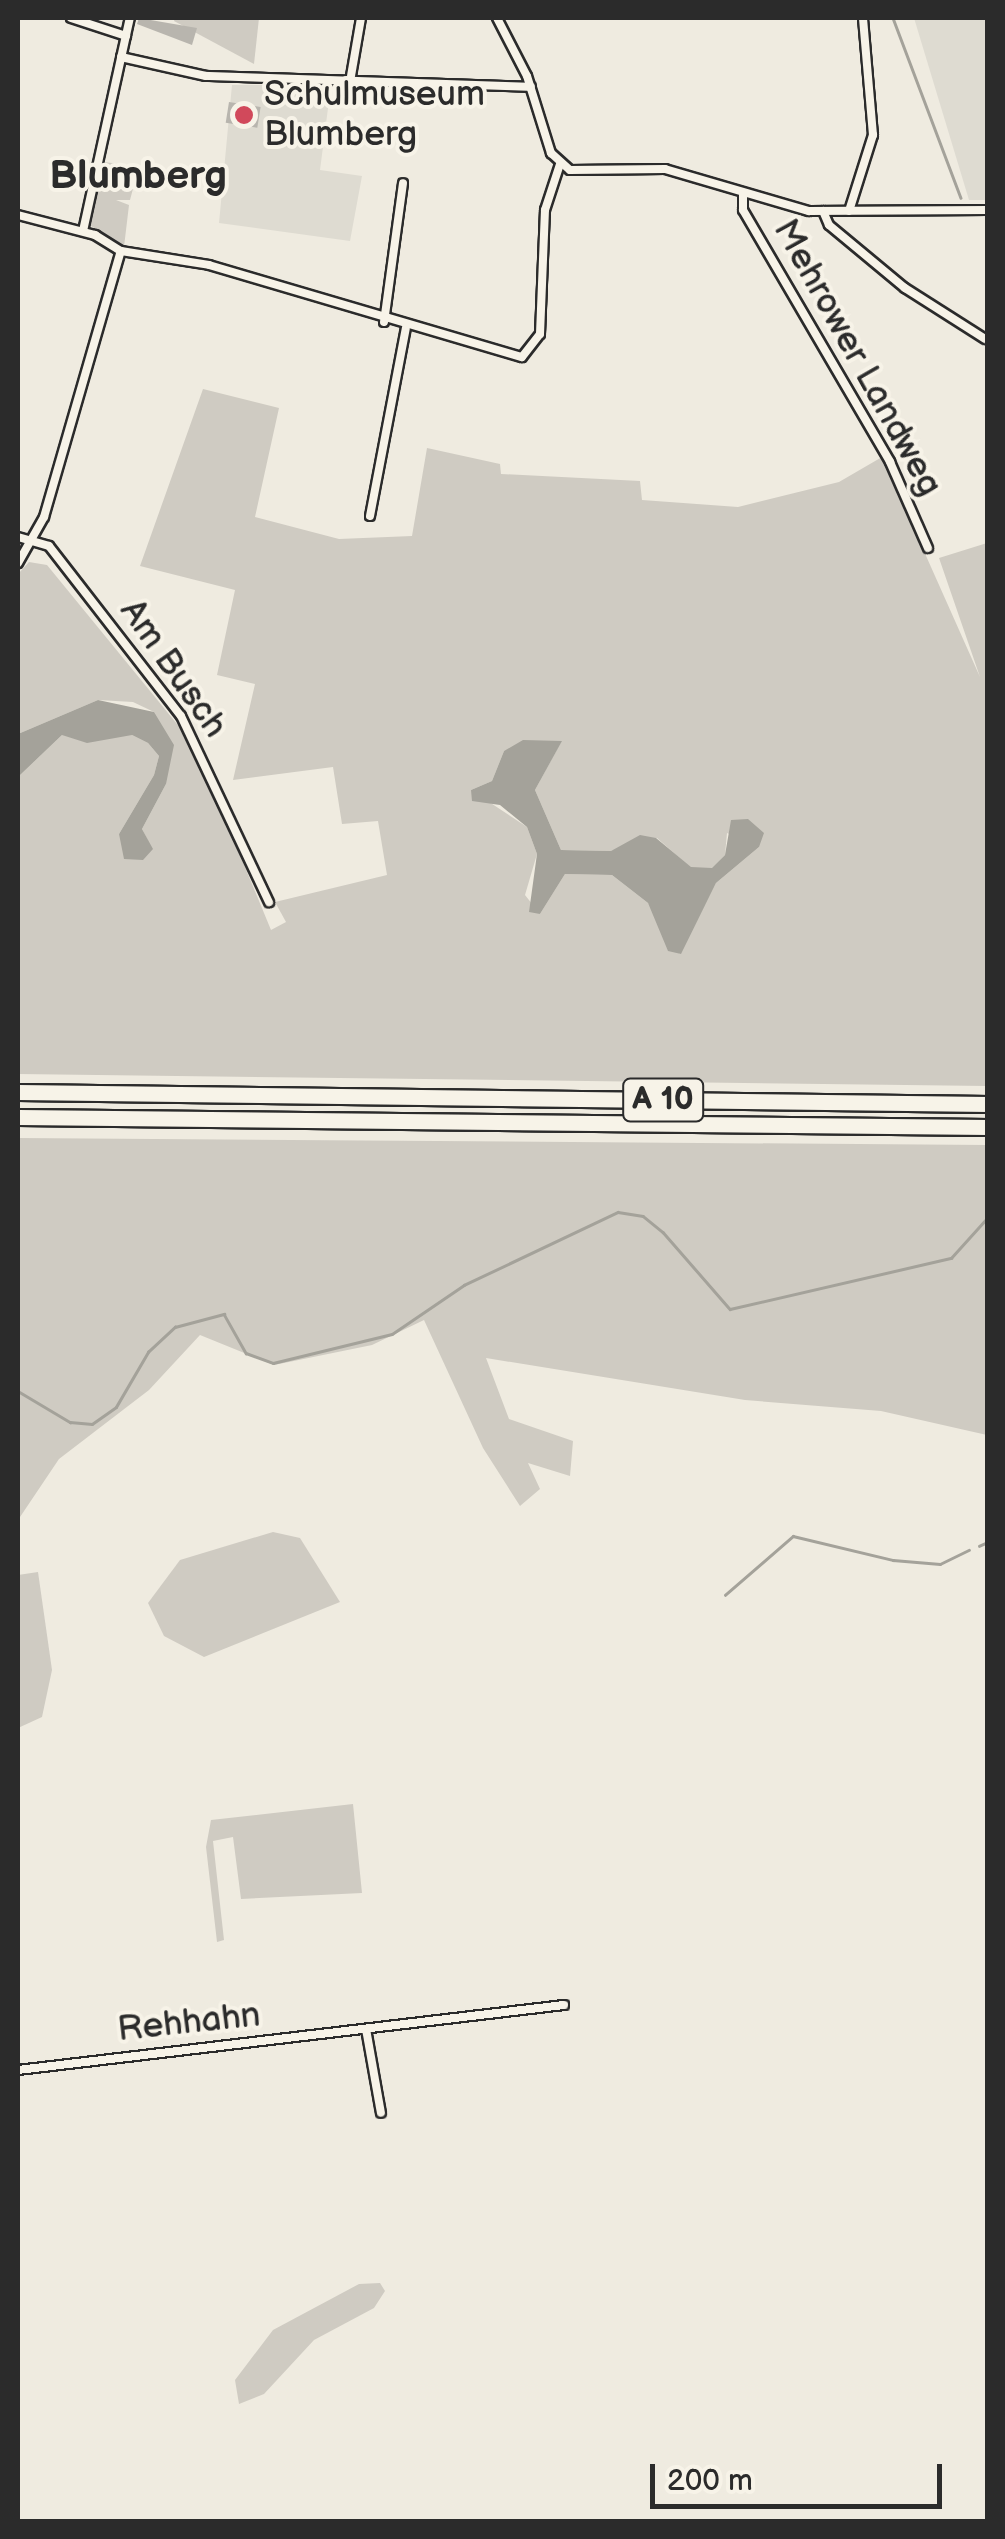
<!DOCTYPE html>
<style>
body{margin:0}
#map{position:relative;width:1005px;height:2539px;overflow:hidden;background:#efebe0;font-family:"Balsamiq Sans",sans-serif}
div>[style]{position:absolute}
.built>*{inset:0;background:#dedbd1}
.green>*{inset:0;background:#cfcbc2}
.water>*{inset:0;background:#a4a29a}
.stream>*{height:2.5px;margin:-1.25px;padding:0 1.25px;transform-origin:1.25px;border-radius:1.25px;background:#a4a29a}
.building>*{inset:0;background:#b8b5ae;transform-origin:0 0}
.roads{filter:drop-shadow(2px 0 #2b2b2b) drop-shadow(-2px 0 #2b2b2b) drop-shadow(0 2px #2b2b2b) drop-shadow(0 -2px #2b2b2b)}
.street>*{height:8px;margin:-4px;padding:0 4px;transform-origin:4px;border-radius:4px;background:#f7f3e8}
.highway>*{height:15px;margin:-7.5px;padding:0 7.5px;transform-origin:7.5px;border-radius:7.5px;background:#f7f3e8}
.dots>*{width:28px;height:28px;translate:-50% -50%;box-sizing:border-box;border:5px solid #f7f3e8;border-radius:50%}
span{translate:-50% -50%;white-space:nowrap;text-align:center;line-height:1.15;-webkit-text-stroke:8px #f7f3e8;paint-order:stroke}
.shield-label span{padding:2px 8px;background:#f7f3e8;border:2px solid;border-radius:8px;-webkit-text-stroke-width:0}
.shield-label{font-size:32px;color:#2b2b2b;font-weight:700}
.poi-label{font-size:35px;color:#2b2b2b}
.left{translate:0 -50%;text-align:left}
.street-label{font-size:35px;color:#2b2b2b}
.quarter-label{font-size:40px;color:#2b2b2b;font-weight:700}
.frame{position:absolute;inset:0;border:20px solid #2b2b2b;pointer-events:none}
.scale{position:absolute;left:650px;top:2464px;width:292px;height:45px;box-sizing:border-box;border:5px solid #2b2b2b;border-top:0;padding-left:12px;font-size:30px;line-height:35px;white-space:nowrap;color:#2b2b2b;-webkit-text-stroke:8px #f7f3e8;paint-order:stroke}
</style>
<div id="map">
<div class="built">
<div style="clip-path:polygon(914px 18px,987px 18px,987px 200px,969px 200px)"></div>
<div style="clip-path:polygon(232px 85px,331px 85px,320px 170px,362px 176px,350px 241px,219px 223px)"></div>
</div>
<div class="green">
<div style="clip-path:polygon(175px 18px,259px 18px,254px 64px,174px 21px)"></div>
<div style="clip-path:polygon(103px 162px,139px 166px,130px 200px,116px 200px,129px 205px,124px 247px,88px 224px)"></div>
<div style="clip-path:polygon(evenodd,203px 389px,279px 408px,255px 517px,339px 539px,412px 536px,427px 448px,500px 464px,501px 474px,640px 481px,642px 500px,738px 507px,839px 482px,882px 457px,980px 677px,939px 558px,987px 543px,987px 1086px,18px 1074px,18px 777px,62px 735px,132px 735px,148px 743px,159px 756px,154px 775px,119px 834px,152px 849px,142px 829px,166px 784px,154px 712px,133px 702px,98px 700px,18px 734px,18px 574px,29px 562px,47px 565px,195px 746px,271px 930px,286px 922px,275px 902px,387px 875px,378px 821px,342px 824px,333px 767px,233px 780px,255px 684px,217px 675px,235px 590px,140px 566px,203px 389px,561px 742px,535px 790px,561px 850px,611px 851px,657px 838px,691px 868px,713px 868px,725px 855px,727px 833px,759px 847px,716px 883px,680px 954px,648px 903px,612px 875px,565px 874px,540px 914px,525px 895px,537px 854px,527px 827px,471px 790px,492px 781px,504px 751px,561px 742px)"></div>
<div style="clip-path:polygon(18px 1138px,987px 1145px,987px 1435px,881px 1411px,745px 1400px,486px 1358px,509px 1419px,573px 1441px,570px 1476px,528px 1463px,540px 1489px,520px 1506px,483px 1448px,424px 1320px,372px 1345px,274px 1365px,200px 1335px,149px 1390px,59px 1459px,18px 1520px)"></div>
<div style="clip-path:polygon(273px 1532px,300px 1538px,340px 1602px,204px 1657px,164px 1636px,148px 1603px,180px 1560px)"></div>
<div style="clip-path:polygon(38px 1572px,52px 1670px,42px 1717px,18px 1728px,18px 1575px)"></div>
<div style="clip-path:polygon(353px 1804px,362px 1893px,241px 1899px,233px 1837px,213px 1841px,224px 1940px,217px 1942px,206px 1847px,211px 1820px)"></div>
<div style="clip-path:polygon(380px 2283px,385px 2291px,374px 2308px,314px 2340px,264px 2394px,239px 2404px,235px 2380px,273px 2330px,359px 2284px)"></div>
</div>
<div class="water">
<div style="clip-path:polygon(98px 700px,154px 712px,174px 745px,166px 784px,142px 829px,153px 849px,143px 860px,124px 859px,119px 834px,154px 775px,159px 756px,148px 743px,132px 735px,87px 743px,62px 735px,18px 777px,18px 734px)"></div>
<div style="clip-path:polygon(523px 740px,562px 741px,535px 790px,561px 850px,611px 851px,640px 835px,656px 838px,691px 867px,712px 868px,725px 855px,731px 820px,748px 819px,764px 833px,759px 847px,716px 883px,681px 954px,668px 951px,648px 903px,612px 875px,565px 874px,540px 914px,529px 912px,537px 854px,527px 827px,500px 805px,472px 801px,471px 790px,492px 781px,504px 751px)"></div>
</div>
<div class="stream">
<div style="left:893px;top:18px;width:192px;rotate:69.3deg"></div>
<div style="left:18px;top:1391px;width:61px;rotate:30.8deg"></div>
<div style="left:70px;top:1422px;width:22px;rotate:5deg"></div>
<div style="left:92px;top:1424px;width:29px;rotate:-35deg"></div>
<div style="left:116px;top:1407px;width:64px;rotate:-59.8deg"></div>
<div style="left:148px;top:1352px;width:37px;rotate:-43deg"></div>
<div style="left:175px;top:1327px;width:51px;rotate:-14.9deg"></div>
<div style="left:224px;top:1314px;width:45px;rotate:60.6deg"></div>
<div style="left:246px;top:1353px;width:29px;rotate:20deg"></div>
<div style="left:273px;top:1363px;width:122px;rotate:-13.7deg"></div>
<div style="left:392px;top:1334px;width:87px;rotate:-34.2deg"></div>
<div style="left:464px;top:1285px;width:170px;rotate:-25.4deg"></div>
<div style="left:618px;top:1212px;width:25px;rotate:9deg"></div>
<div style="left:643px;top:1216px;width:26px;rotate:39deg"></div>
<div style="left:663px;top:1232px;width:102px;rotate:49deg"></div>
<div style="left:730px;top:1309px;width:227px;rotate:-13deg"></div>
<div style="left:951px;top:1258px;width:55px;rotate:-47.9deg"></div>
<div style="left:979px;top:1546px;width:10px;rotate:-24deg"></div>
<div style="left:725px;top:1595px;width:90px;rotate:-40.9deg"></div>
<div style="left:793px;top:1536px;width:103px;rotate:13.5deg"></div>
<div style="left:893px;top:1560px;width:47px;rotate:4.9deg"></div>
<div style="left:940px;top:1564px;width:32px;rotate:-26deg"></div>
</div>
<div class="building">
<div style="clip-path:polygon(139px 18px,197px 28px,192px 45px,137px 24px)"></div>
<div style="left:229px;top:102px;width:32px;height:21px;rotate:9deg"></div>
</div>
<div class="roads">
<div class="street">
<div style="left:71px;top:18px;width:58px;rotate:18.1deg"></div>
<div style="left:497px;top:18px;width:65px;rotate:62.7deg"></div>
<div style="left:527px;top:76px;width:81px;rotate:72.7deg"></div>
<div style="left:551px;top:153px;width:25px;rotate:42deg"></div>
<div style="left:570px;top:170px;width:95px;rotate:-0.6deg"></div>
<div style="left:665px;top:169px;width:150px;rotate:16.3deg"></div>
<div style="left:809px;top:211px;width:179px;rotate:-0.3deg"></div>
<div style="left:121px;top:57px;width:87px;rotate:12.6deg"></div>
<div style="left:206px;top:76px;width:325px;rotate:1.9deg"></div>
<div style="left:351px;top:76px;width:59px;rotate:-80.2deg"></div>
<div style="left:743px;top:195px;width:15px;rotate:90deg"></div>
<div style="left:743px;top:210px;width:292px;rotate:59.7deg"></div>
<div style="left:890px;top:462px;width:94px;rotate:66.2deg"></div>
<div style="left:823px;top:211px;width:15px;rotate:67deg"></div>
<div style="left:829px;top:225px;width:99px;rotate:39.7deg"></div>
<div style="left:905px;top:288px;width:95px;rotate:32.5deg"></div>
<div style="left:849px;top:211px;width:80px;rotate:-72.5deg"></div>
<div style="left:873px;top:135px;width:117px;rotate:-94.9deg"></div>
<div style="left:18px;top:215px;width:80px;rotate:14.6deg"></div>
<div style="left:95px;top:235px;width:31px;rotate:32deg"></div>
<div style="left:121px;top:251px;width:89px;rotate:9deg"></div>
<div style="left:209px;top:265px;width:326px;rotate:16.4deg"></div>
<div style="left:522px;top:357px;width:29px;rotate:-52deg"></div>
<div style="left:540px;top:334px;width:124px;rotate:-87.7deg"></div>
<div style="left:545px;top:210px;width:48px;rotate:-71.9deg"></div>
<div style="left:83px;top:231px;width:218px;rotate:-77.6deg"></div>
<div style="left:384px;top:322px;width:140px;rotate:-82.2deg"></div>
<div style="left:370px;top:516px;width:191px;rotate:-79.2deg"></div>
<div style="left:18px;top:537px;width:32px;rotate:16deg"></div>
<div style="left:49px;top:546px;width:215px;rotate:52.2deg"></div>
<div style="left:181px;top:716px;width:206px;rotate:64.7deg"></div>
<div style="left:18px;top:563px;width:53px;rotate:-60.5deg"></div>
<div style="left:44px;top:517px;width:277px;rotate:-73.9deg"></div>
<div style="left:366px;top:2029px;width:85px;rotate:79.9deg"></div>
<div style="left:18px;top:2070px;width:550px;rotate:-6.79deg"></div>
</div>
<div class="highway">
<div style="left:18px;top:1092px;width:970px;rotate:0.71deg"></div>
<div style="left:18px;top:1117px;width:970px;rotate:0.59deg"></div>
</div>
</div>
<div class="dots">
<div style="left:244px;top:115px;background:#d1495b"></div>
</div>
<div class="shield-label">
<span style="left:663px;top:1100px">A 10</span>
</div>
<div class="poi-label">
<span class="left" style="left:264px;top:115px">Schulmuseum<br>Blumberg</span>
</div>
<div class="street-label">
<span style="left:857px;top:358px;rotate:61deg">Mehrower Landweg</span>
<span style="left:173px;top:669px;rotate:55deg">Am Busch</span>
<span style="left:189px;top:2023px;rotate:-6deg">Rehhahn</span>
</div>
<div class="quarter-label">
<span style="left:138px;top:176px">Blumberg</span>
</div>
<div class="frame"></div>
<div class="scale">200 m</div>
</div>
